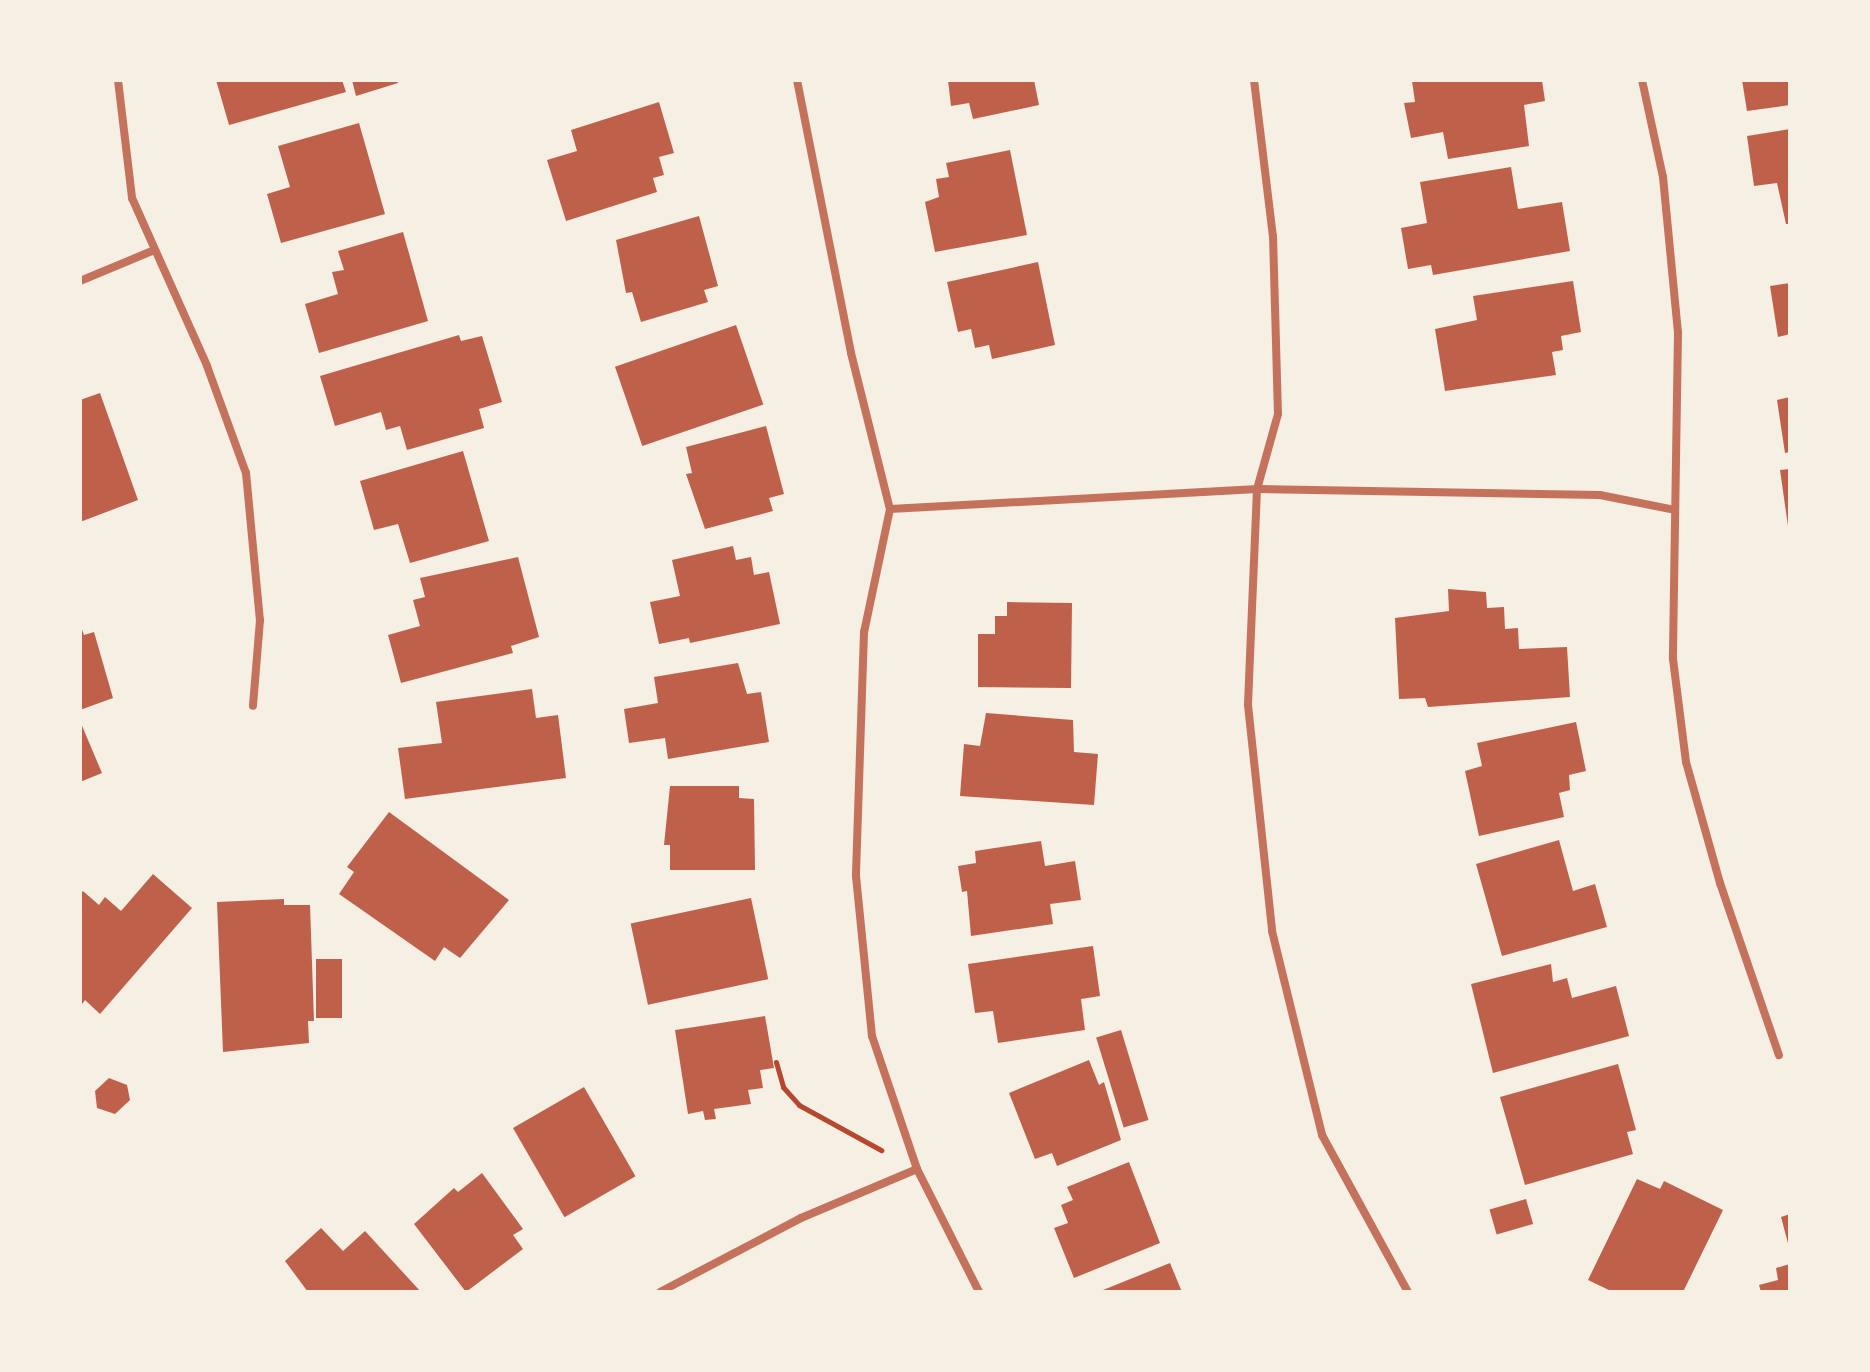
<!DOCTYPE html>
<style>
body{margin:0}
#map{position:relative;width:1870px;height:1372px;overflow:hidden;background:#f6efe4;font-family:"Varela Round",sans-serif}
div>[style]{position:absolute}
.building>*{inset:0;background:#bf614a;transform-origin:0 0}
.path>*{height:5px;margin:-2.5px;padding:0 2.5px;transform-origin:2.5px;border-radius:2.5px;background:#b5482f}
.minor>*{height:8px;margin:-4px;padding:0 4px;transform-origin:4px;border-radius:4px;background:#c5725c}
span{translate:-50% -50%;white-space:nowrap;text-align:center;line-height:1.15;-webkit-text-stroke:8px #f6efe4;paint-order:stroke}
.frame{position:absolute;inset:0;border:82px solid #f6efe4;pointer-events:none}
</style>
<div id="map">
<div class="building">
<div style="clip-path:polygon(216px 80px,342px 80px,346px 92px,229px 125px)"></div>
<div style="clip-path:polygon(352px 80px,397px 80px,398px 83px,356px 96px)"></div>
<div style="clip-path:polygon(948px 80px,1034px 80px,1039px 105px,973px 119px,969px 103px,951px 106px)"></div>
<div style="clip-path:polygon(1542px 80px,1545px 101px,1524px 105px,1529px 146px,1448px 159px,1443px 132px,1411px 138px,1404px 103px,1415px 102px,1412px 81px)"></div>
<div style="clip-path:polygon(1742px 80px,1790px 80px,1790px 105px,1747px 111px)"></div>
<div style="clip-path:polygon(659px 102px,674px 153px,659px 157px,664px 175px,653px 178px,657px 192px,566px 221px,547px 160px,577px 151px,571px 130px)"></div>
<div style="clip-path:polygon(359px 123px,385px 214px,281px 243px,267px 194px,290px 187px,278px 146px)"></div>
<div style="clip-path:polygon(1790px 129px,1790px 224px,1786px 224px,1777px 183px,1754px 186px,1747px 136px)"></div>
<div style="clip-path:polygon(1010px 150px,1027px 235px,935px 252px,925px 202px,939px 197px,936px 179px,949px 177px,946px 163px)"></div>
<div style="clip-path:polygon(1511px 167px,1518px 209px,1562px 202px,1570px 251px,1433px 275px,1431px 265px,1408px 269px,1401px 228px,1427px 223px,1420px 182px)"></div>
<div style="clip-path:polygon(699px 216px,718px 286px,704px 290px,708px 302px,641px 322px,632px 292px,626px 293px,616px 240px)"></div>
<div style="clip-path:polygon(403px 232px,428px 321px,319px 353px,305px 304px,338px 294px,332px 272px,344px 270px,338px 251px)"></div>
<div style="clip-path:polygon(1038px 262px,1055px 345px,992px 359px,989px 345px,975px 348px,971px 329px,958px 332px,947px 282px)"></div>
<div style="clip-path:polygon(1573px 281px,1581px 332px,1561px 336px,1563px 350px,1552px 352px,1556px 375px,1445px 391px,1435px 329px,1477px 320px,1473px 296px)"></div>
<div style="clip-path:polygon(1790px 283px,1790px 334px,1778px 337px,1770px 286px)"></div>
<div style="left:736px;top:325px;width:84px;height:128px;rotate:71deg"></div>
<div style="clip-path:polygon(459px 335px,461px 341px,482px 336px,502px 402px,479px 409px,484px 428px,407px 450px,400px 426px,386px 430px,381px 412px,335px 426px,320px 376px)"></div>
<div style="clip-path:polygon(100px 393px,138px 500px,80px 522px,80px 400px)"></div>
<div style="clip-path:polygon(1790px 397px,1790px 452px,1785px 453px,1777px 400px)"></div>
<div style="clip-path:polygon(766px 426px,784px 494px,769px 498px,773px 511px,705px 529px,686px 474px,692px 473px,686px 447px)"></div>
<div style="clip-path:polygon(463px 451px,489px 541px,410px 563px,398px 524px,374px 530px,360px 481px)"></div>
<div style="clip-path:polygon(1790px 469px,1790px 526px,1788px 526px,1780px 470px)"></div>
<div style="clip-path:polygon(733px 546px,736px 560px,751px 557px,754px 575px,769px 572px,780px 624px,690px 643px,689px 638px,659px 644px,650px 602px,680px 596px,672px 560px)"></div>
<div style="clip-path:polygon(518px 557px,539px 637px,511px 646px,513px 653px,401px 683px,388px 635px,420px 626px,413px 600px,425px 597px,420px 578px)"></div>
<div style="clip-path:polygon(1448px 589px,1486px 592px,1487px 608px,1504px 607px,1505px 629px,1518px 628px,1519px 649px,1567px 647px,1570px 697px,1428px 707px,1425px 698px,1399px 699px,1395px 618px,1449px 611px)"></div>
<div style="clip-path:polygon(1007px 602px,1072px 603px,1071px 688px,978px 687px,978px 634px,995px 634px,995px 616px,1007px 616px)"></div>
<div style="clip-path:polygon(80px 624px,84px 635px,94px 632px,113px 698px,80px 710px)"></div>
<div style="clip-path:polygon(738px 663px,747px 694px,761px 692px,769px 742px,668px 759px,665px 738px,629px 743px,624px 709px,658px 703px,654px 677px)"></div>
<div style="clip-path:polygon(532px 689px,536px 718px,558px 715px,566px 778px,405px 799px,398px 748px,442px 743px,436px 702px)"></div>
<div style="clip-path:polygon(986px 713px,1073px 720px,1074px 752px,1098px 754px,1094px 805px,960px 796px,964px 744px,980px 746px)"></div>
<div style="clip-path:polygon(80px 721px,102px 773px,80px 782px)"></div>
<div style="clip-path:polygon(1576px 722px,1586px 771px,1569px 775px,1570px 790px,1559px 793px,1564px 817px,1479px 836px,1465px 771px,1482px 766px,1477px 743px)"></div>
<div style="clip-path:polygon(670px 786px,739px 786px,739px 798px,754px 799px,755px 870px,670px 870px,670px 845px,664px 845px)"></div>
<div style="clip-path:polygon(389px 812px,509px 900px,460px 958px,444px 947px,435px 961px,339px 894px,354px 872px,347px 867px)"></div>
<div style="clip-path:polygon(1559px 840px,1573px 891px,1595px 884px,1607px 927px,1502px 956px,1476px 864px)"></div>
<div style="clip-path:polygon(1041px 841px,1045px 866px,1075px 861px,1081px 900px,1050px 904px,1053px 924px,971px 936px,967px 891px,962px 892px,958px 866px,976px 863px,975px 851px)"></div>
<div style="clip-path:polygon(153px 874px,192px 908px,100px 1014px,85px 1000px,80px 1007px,80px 894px,83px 891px,99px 905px,105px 897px,121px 911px)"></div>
<div style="left:751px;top:898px;width:83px;height:123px;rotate:78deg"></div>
<div style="clip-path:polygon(284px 899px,284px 905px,310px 905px,314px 1021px,308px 1021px,309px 1043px,223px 1052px,217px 902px)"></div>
<div style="clip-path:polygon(1093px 946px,1100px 996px,1081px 999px,1085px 1030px,998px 1043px,993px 1011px,975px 1013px,968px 964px)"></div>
<div style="left:316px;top:959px;width:26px;height:59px"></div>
<div style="clip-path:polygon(1551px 964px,1553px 982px,1567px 978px,1572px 998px,1616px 986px,1629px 1036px,1493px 1073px,1471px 984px)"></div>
<div style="clip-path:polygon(765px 1016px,774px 1068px,760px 1070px,763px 1088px,748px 1090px,751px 1104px,714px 1109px,716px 1119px,705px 1120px,703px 1111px,688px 1114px,675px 1030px)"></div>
<div style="left:1121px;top:1030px;width:94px;height:26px;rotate:73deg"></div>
<div style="clip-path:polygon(1089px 1060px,1099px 1085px,1104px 1082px,1121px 1140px,1057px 1166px,1052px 1153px,1035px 1159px,1009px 1093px)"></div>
<div style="clip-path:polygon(1618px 1064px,1636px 1130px,1627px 1132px,1633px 1154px,1525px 1185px,1500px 1097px)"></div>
<div style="clip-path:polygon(109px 1078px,127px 1085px,130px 1100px,115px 1114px,97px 1108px,95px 1091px)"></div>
<div style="left:584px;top:1087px;width:103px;height:82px;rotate:60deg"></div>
<div style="clip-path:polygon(1129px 1162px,1160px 1243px,1074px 1278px,1054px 1228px,1068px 1223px,1061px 1205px,1073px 1200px,1067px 1187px)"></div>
<div style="clip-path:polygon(482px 1173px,523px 1229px,513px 1235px,523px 1249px,466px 1292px,414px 1224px,454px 1188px,458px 1192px)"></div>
<div style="clip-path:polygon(1637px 1179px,1660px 1189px,1664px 1181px,1723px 1210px,1683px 1292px,1613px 1292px,1588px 1280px)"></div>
<div style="left:1526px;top:1199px;width:26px;height:38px;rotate:74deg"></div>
<div style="clip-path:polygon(1790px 1214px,1790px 1246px,1789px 1247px,1781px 1217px)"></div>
<div style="clip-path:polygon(321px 1228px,343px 1251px,365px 1231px,421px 1292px,308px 1292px,285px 1261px)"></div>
<div style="clip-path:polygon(1170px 1263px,1182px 1292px,1098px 1292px)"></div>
<div style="clip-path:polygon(1790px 1264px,1790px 1292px,1761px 1292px,1759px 1285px,1778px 1280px,1776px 1268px)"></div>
</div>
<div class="path">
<div style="left:776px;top:1062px;width:26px;rotate:74deg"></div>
<div style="left:783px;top:1087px;width:24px;rotate:48deg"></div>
<div style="left:799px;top:1105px;width:94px;rotate:28.8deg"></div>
</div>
<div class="minor">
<div style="left:118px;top:80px;width:119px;rotate:83.2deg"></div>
<div style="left:132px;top:198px;width:184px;rotate:65.9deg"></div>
<div style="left:207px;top:366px;width:114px;rotate:70deg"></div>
<div style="left:246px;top:473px;width:148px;rotate:84.6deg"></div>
<div style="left:260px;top:620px;width:86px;rotate:94.7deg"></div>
<div style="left:797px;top:80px;width:278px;rotate:78.8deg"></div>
<div style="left:851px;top:353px;width:161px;rotate:76deg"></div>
<div style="left:890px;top:509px;width:126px;rotate:101.9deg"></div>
<div style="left:864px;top:632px;width:244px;rotate:91.9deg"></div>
<div style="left:856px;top:876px;width:161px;rotate:84.3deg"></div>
<div style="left:872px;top:1036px;width:140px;rotate:71.3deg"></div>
<div style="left:917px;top:1169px;width:138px;rotate:63.2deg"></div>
<div style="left:1254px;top:80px;width:157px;rotate:83.1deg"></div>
<div style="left:1273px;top:236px;width:178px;rotate:88.4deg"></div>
<div style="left:1278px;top:414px;width:78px;rotate:105.6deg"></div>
<div style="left:1257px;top:489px;width:216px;rotate:92.4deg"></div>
<div style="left:1248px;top:705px;width:227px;rotate:83.9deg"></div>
<div style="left:1272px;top:931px;width:210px;rotate:76.2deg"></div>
<div style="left:1322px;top:1135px;width:179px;rotate:61.3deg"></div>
<div style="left:1642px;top:80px;width:99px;rotate:77.8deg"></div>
<div style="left:1663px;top:177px;width:156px;rotate:84.5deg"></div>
<div style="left:1678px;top:332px;width:327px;rotate:90.9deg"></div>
<div style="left:1673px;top:659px;width:104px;rotate:82.8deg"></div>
<div style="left:1686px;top:762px;width:126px;rotate:74.3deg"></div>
<div style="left:1720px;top:883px;width:182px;rotate:71.1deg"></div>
<div style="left:80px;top:281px;width:78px;rotate:-22.6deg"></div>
<div style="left:890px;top:509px;width:368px;rotate:-3.1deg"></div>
<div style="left:1257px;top:489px;width:343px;rotate:1deg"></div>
<div style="left:1600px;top:495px;width:76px;rotate:11.3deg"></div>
<div style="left:660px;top:1292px;width:159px;rotate:-27.7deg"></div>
<div style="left:801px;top:1218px;width:126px;rotate:-22.9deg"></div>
</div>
<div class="frame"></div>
</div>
